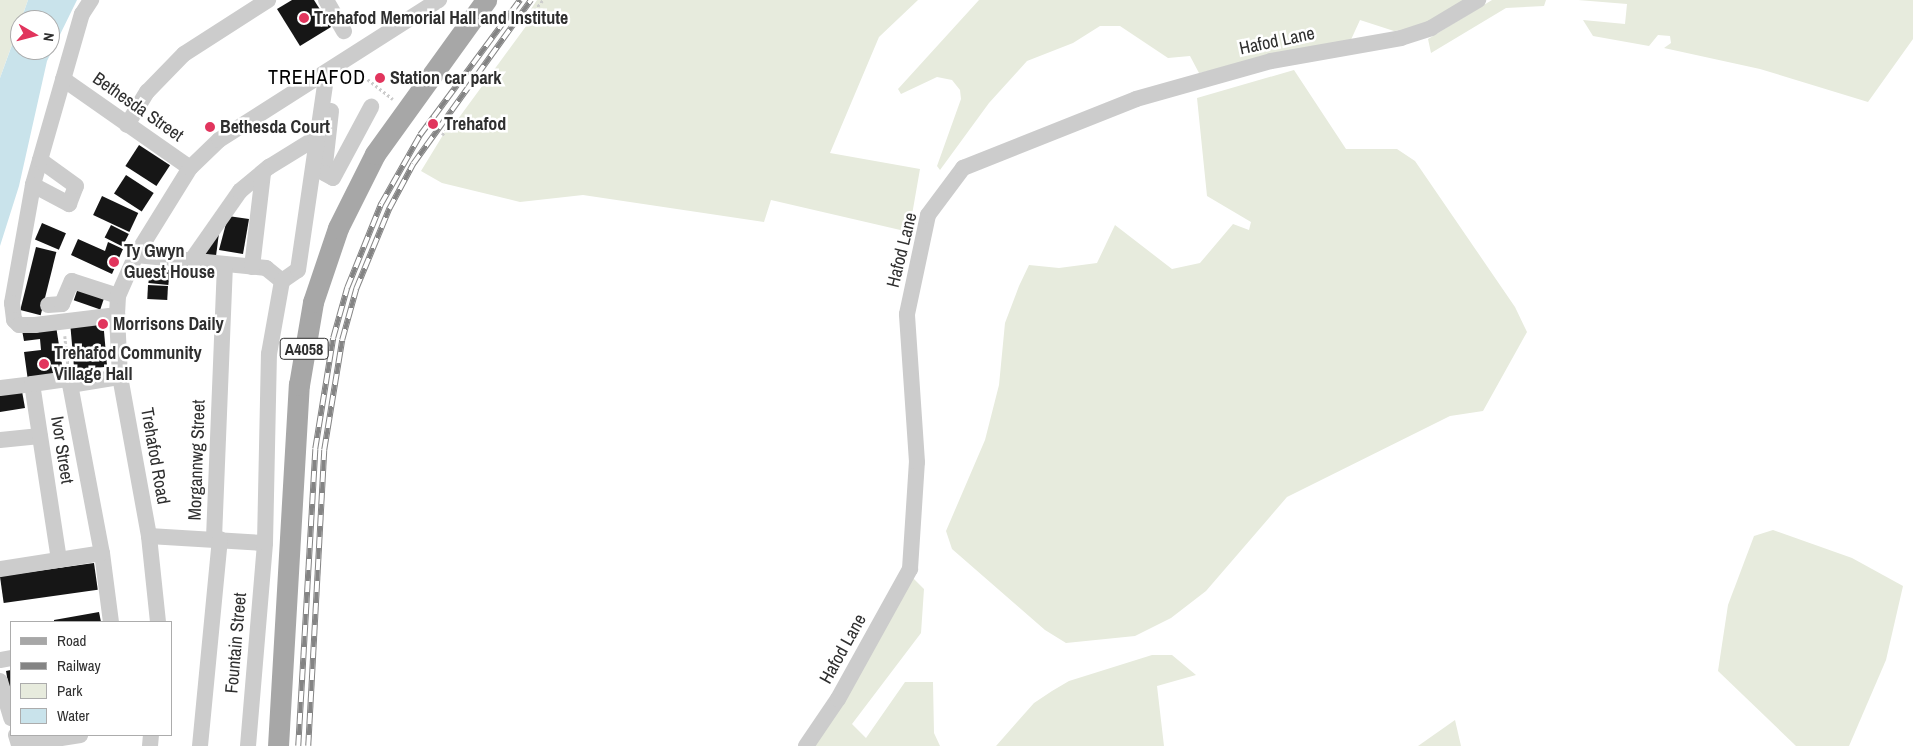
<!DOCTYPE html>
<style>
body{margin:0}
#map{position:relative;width:1913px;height:746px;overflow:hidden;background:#fff;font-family:"Archivo Narrow",sans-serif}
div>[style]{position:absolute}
.green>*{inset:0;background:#e7ebdd}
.water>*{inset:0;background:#c9e3eb}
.building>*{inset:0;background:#161616;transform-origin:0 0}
.path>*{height:2.5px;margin-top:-1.25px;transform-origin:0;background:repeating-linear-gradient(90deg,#ccc 0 2.5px,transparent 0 5px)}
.minor>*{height:16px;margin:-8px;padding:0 8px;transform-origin:8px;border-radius:8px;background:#ccc}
.major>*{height:21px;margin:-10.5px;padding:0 10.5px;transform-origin:10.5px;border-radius:10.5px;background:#a7a7a7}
.rail>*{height:5.5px;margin-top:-2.75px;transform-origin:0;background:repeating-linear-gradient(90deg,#fff 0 11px,#848484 0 22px);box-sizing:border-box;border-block:1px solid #848484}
.dots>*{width:14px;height:14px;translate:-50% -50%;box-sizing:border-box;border:2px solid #fff;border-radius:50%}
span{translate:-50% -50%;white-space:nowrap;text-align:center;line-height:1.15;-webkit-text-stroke:5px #fff;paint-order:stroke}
.shield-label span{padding:1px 4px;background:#fff;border:1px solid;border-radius:4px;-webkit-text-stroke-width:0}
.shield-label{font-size:16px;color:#2f2f2f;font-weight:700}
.poi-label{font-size:18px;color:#2f2f2f;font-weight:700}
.left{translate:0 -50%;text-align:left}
.street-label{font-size:18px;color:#2f2f2f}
.quarter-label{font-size:20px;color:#000;letter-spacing:1px}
.legend{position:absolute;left:10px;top:621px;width:162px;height:115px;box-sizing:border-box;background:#fff;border:1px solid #acacac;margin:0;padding:6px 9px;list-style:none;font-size:15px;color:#2f2f2f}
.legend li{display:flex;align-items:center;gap:10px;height:25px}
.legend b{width:25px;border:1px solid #acacac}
.north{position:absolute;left:10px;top:10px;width:50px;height:50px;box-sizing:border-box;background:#fff;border:1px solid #acacac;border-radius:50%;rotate:98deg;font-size:14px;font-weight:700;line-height:20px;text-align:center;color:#2f2f2f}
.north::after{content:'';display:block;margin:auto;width:18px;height:22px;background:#e1355d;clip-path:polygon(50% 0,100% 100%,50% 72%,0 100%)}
</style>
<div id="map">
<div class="green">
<div style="clip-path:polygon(0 0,28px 0,0 78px)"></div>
<div style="clip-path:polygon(537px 0,918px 0,879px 37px,830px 153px,920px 169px,909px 232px,771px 200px,764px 222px,583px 195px,520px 202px,442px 183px,421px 171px,454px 117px,458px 119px,535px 14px,531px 9px)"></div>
<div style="clip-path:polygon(979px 0,1473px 0,1413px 29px,1394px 31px,1360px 20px,1349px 44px,1199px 73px,1190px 56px,1168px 58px,1120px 26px,1100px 26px,1073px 43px,1027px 61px,989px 103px,940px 170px,937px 166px,961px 99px,960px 90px,952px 80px,937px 77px,901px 94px,898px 89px)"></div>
<div style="clip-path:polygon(1492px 0,1546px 0,1544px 6px,1506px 8px,1431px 53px,1428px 39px)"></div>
<div style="clip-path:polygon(1578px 0,1913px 0,1913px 39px,1868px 102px,1760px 69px,1664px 48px,1671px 43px,1670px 36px,1658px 35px,1649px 46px,1593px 36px,1583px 20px,1625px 24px,1627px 4px)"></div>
<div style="clip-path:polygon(1294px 70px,1346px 149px,1397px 149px,1415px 161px,1515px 307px,1527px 332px,1483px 411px,1450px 416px,1287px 497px,1206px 591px,1171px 618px,1135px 636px,1066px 643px,1045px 630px,952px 549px,946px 531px,985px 440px,999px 385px,1005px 323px,1019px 286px,1029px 265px,1059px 268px,1097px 263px,1115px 225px,1172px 269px,1200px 263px,1233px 224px,1249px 230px,1251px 222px,1207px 196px,1197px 98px)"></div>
<div style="clip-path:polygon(1773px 530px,1852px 558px,1903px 586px,1886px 660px,1849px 746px,1796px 746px,1718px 671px,1728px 605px,1754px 536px)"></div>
<div style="clip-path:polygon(911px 576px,924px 589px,921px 633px,852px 724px,866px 738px,905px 682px,933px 682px,934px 733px,940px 746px,813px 746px)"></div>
<div style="clip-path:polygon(1152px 655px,1172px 655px,1196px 675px,1157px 686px,1164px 746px,996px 746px,1034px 703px,1052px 691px,1069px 681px)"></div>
<div style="clip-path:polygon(1455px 720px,1461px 746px,1418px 746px)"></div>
</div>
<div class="water">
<div style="clip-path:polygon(28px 0,77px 0,47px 61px,19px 186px,0 246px,0 78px,20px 23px,20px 50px,50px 50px,50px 20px,21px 20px)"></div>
</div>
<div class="building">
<div style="clip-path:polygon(292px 0,314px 0,331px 27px,300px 46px,277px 9px)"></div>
<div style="left:139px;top:145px;width:37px;height:25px;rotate:33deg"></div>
<div style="left:126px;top:175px;width:33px;height:22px;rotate:33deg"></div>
<div style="left:102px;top:196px;width:40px;height:21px;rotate:25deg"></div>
<div style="clip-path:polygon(228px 216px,249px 219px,243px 254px,219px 250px)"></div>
<div style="left:42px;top:223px;width:26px;height:18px;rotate:23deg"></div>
<div style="left:111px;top:225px;width:20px;height:14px;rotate:27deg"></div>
<div style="clip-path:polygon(219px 233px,216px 256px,203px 254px)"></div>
<div style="clip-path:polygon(78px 239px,105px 251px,108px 242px,123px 249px,112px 274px,71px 255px)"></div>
<div style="left:36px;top:247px;width:21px;height:65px;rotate:14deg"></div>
<div style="left:150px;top:268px;width:20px;height:15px;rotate:6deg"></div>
<div style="left:148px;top:285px;width:20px;height:14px;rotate:3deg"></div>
<div style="left:78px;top:288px;width:28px;height:13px;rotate:19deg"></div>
<div style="left:103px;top:320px;width:47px;height:33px;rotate:85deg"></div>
<div style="clip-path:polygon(56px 326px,64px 377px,28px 381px,24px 352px,41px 350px,40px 339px,24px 341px,22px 330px)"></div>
<div style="clip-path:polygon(22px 391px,25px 408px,0 412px,0 395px)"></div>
<div style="left:94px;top:563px;width:27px;height:95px;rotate:82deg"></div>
<div style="clip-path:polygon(99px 612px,101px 622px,54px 622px,54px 620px)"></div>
<div style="clip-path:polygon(11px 670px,11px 694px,10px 694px,6px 671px)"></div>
</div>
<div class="path">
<div style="left:525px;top:22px;width:28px;rotate:-51deg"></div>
<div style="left:356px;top:70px;width:47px;rotate:38.1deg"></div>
<div style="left:442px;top:135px;width:22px;rotate:-51deg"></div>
<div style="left:65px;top:336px;width:29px;rotate:84deg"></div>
</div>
<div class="minor">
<div style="left:326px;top:0;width:36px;rotate:60deg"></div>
<div style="left:63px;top:79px;width:155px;rotate:35deg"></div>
<div style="left:331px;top:111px;width:62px;rotate:96.4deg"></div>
<div style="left:324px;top:173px;width:10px;rotate:29deg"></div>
<div style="left:333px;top:178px;width:81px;rotate:-61.8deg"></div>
<div style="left:127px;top:125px;width:39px;rotate:-59deg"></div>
<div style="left:147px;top:92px;width:53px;rotate:-45.8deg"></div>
<div style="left:184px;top:54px;width:100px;rotate:-32.7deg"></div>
<div style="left:40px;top:160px;width:26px;rotate:106deg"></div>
<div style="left:33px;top:185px;width:41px;rotate:27.8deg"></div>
<div style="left:69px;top:204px;width:19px;rotate:-69deg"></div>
<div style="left:76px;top:186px;width:44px;rotate:-144.2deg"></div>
<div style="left:40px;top:160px;width:152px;rotate:-74deg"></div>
<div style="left:82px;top:14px;width:17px;rotate:-57deg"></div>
<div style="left:33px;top:185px;width:120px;rotate:100.1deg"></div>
<div style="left:12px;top:303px;width:17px;rotate:83deg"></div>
<div style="left:14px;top:320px;width:7px;rotate:45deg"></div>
<div style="left:19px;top:325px;width:16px"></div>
<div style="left:35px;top:325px;width:83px;rotate:-7deg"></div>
<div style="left:136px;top:255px;width:131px;rotate:5.7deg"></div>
<div style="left:266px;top:268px;width:21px;rotate:39deg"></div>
<div style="left:191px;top:261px;width:85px;rotate:-55deg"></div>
<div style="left:240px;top:191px;width:38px;rotate:-40deg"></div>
<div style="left:269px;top:167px;width:55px;rotate:-31.7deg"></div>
<div style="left:252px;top:267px;width:95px;rotate:-83.3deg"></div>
<div style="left:48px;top:305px;width:14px;rotate:-4deg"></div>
<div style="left:62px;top:304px;width:25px;rotate:-67deg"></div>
<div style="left:72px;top:281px;width:48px;rotate:18.1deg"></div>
<div style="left:70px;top:385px;width:51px;rotate:-9.1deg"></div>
<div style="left:0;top:388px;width:32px;rotate:-7deg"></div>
<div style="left:0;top:440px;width:40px;rotate:-5.7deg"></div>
<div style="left:149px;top:536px;width:116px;rotate:3.5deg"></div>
<div style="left:214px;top:538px;width:274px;rotate:-87.7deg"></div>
<div style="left:59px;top:560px;width:178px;rotate:-98.7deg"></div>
<div style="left:32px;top:384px;width:37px;rotate:-8deg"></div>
<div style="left:69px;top:379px;width:177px;rotate:79.3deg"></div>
<div style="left:102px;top:553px;width:70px;rotate:82.6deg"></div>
<div style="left:0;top:569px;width:103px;rotate:-8.9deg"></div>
<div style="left:158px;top:622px;width:86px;rotate:-96deg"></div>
<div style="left:149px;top:536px;width:162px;rotate:-100.3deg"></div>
<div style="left:120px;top:377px;width:62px;rotate:-92.8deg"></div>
<div style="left:117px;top:315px;width:19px;rotate:-87deg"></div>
<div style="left:118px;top:296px;width:45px;rotate:-66.3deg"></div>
<div style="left:136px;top:255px;width:102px;rotate:-58.2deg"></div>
<div style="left:190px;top:168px;width:40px;rotate:-44deg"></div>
<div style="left:219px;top:140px;width:261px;rotate:-32.5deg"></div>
<div style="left:0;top:660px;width:11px;rotate:-10deg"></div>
<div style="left:0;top:681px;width:39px;rotate:73deg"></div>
<div style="left:16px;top:735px;width:10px;rotate:73deg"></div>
<div style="left:19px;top:745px;width:62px;rotate:-9.3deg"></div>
<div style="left:150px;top:746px;width:11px;rotate:-85deg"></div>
<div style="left:200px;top:746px;width:208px;rotate:-84.5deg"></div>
<div style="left:248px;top:746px;width:204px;rotate:-85.2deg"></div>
<div style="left:265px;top:543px;width:189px;rotate:-88.8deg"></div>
<div style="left:269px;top:354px;width:74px;rotate:-79.9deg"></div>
<div style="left:282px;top:281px;width:19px;rotate:-35deg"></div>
<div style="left:298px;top:270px;width:200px;rotate:-81.7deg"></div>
<div style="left:806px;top:746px;width:57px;rotate:-55.8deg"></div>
<div style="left:838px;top:699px;width:149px;rotate:-61deg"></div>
<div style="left:910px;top:569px;width:107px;rotate:-86.3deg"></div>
<div style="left:917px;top:462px;width:148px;rotate:-93.9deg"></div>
<div style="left:907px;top:314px;width:101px;rotate:-78deg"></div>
<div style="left:928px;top:215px;width:59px;rotate:-53.3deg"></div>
<div style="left:963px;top:168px;width:186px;rotate:-21.7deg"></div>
<div style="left:1136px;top:99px;width:140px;rotate:-15.7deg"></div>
<div style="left:1271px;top:61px;width:132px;rotate:-10deg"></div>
<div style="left:1401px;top:38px;width:32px;rotate:-18deg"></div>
<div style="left:1431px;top:28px;width:55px;rotate:-30.8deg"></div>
</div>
<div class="major">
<div style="left:278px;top:746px;width:362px;rotate:-86.7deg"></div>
<div style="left:299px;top:385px;width:84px;rotate:-80.4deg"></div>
<div style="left:313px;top:302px;width:78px;rotate:-71.3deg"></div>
<div style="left:338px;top:228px;width:83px;rotate:-63.4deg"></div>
<div style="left:375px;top:154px;width:190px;rotate:-54.2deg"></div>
</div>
<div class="rail">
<div style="left:298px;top:746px;width:297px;rotate:-86.7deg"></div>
<div style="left:315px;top:449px;width:112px;rotate:-80.8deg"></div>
<div style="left:333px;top:338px;width:52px;rotate:-74.4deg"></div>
<div style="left:347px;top:288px;width:91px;rotate:-68deg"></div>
<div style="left:381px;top:204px;width:79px;rotate:-60.5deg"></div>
<div style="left:420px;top:135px;width:168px;rotate:-53.5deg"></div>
<div style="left:308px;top:746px;width:296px;rotate:-86.9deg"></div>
<div style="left:324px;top:450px;width:111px;rotate:-80.7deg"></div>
<div style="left:342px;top:340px;width:53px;rotate:-74.6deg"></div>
<div style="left:356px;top:289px;width:87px;rotate:-67.6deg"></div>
<div style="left:389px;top:209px;width:51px;rotate:-61.9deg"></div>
<div style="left:413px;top:164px;width:202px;rotate:-54.3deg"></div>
</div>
<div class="dots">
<div style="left:304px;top:18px;background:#e1355d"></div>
<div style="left:380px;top:78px;background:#e1355d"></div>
<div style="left:433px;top:124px;background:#e1355d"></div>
<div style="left:210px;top:127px;background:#e1355d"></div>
<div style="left:114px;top:262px;background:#e1355d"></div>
<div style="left:103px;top:324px;background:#e1355d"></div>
<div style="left:44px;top:364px;background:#e1355d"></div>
</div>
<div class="shield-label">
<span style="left:304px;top:349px">A4058</span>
</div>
<div class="poi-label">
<span class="left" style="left:314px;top:18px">Trehafod Memorial Hall and Institute</span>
<span class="left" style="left:390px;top:78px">Station car park</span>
<span class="left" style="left:444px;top:124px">Trehafod</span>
<span class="left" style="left:220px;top:127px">Bethesda Court</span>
<span class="left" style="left:124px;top:262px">Ty Gwyn<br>Guest House</span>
<span class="left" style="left:113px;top:324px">Morrisons Daily</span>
<span class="left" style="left:54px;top:364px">Trehafod Community<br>Village Hall</span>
</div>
<div class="street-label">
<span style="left:1277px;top:41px;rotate:-12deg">Hafod Lane</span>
<span style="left:138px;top:107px;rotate:35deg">Bethesda Street</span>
<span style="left:902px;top:250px;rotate:-76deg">Hafod Lane</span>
<span style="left:62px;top:450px;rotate:81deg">Ivor Street</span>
<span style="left:155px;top:456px;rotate:80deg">Trehafod Road</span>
<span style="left:197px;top:460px;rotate:-88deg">Morgannwg Street</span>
<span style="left:236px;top:643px;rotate:-85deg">Fountain Street</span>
<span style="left:843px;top:649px;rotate:-61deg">Hafod Lane</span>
</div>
<div class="quarter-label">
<span style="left:317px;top:76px">TREHAFOD</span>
</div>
<ul class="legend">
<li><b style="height:6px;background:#a7a7a7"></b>Road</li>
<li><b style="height:6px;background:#848484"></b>Railway</li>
<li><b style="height:14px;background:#e7ebdd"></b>Park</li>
<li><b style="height:14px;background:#c9e3eb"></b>Water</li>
</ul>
<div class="north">N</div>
</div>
